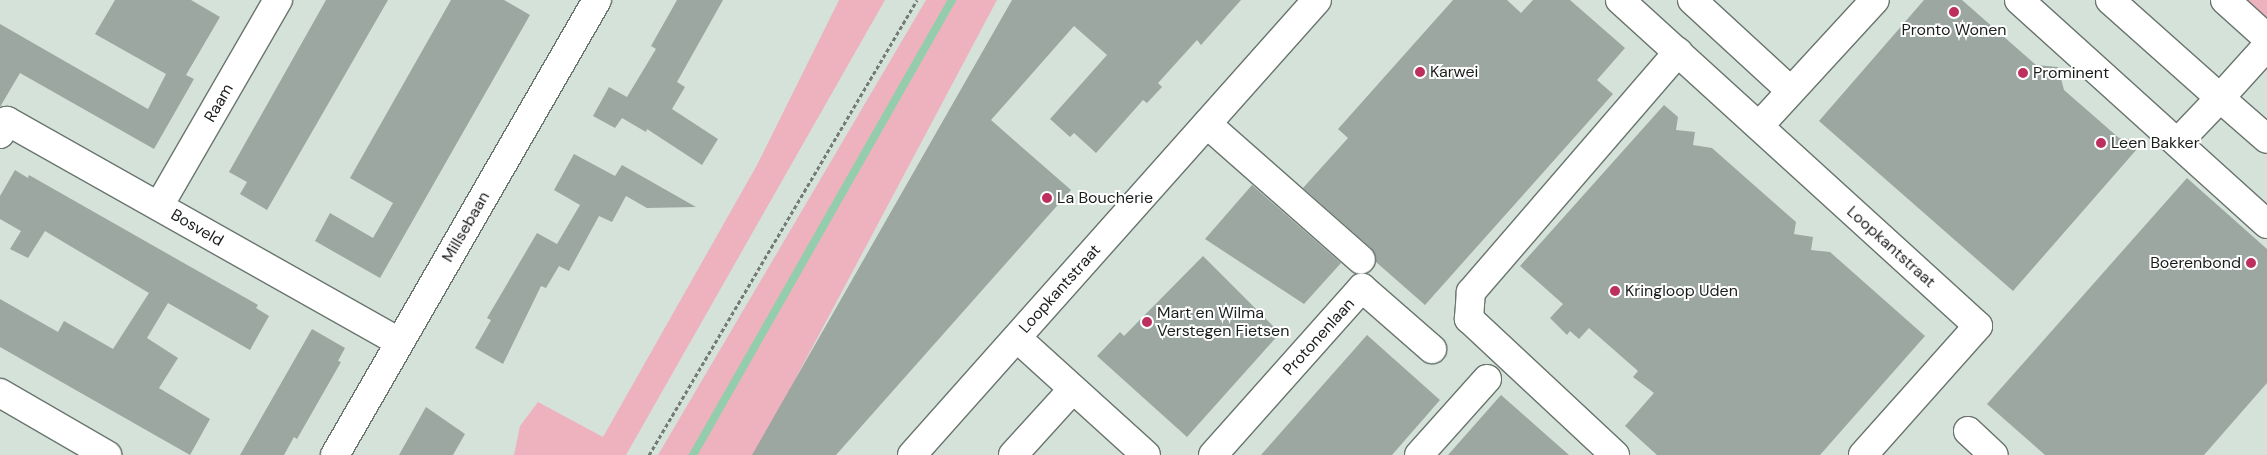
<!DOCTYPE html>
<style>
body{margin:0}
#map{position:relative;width:2267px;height:455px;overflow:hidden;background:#d5e2da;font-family:"DM Sans",sans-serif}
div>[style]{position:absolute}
.green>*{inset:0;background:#edb2be}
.stream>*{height:8px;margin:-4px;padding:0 4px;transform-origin:4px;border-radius:4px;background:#94cdac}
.building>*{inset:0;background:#9ba7a0}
.path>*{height:3px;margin-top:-1.5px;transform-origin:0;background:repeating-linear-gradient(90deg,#737b75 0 4px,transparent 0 6.5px)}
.roads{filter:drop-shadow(1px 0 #69756e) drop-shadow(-1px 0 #69756e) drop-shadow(0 1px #69756e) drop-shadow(0 -1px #69756e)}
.minor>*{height:28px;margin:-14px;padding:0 14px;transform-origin:14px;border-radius:14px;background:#fff}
.major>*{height:28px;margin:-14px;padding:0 14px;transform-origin:14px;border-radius:14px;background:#fff}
.dots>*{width:14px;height:14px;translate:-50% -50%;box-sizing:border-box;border:2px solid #fff;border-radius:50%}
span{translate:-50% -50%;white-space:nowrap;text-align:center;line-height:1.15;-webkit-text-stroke:4px #fff;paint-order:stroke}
.poi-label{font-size:16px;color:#1a1e1b}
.left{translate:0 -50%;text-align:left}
.right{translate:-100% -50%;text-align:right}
.street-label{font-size:16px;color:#1a1e1b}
</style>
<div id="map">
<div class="green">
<div style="clip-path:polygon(839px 0,885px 0,626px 455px,514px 455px,520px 426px,538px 402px,603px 437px,757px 165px)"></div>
<div style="clip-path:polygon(926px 0,997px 0,755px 455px,658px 455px)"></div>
<div style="clip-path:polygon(2233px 0,2267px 0,2267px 30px)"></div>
</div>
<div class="stream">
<div style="left:693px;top:455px;width:524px;rotate:-60.35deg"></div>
</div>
<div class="building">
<div style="clip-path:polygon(115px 0,191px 0,220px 17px,186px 75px,194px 79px,154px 149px,20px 73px,0 107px,0 24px,148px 109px,166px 74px,95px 34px)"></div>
<div style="clip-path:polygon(326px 0,388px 0,267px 210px,240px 194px,247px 182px,229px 172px)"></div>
<div style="clip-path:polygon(451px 0,504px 0,530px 15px,380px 278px,315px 241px,330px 213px,373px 238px,393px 203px,350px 178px)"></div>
<div style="clip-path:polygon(677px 0,723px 0,677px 82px,685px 87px,672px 109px,718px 139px,702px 165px,647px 129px,646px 132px,622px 118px,615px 128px,593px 116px,609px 87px,627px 97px,656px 49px,651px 46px)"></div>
<div style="clip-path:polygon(1012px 0,1241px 0,1201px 45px,1197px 40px,1158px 83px,1162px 87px,1147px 103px,1143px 100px,1096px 153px,1074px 133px,1070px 137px,1050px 119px,1107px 55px,1074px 26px,991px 120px,1071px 190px,836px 455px,752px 455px)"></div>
<div style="clip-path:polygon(1453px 0,1507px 0,1521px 13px,1533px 0,1570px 0,1625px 48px,1597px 80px,1613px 94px,1425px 305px,1376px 262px,1371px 248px,1303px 188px,1348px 138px,1338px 129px)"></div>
<div style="clip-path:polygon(1924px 0,1962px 0,2036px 65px,2058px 67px,2064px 90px,2119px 138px,2144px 141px,2013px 291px,1819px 121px)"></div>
<div style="clip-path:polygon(1664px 105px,1678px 117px,1676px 130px,1695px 132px,1693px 145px,1712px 148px,1796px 222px,1794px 234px,1813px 237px,1811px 250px,1830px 252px,1925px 336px,1820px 455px,1657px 455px,1625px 426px,1654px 393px,1633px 377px,1638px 371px,1589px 328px,1579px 339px,1570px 331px,1567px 335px,1550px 318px,1563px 304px,1520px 266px)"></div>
<div style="clip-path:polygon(574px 154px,615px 176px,622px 165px,696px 207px,647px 208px,626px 196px,612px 222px,599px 216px,569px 271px,559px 266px,546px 288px,541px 286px,503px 364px,475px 348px,491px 320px,487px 318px,537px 233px,557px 244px,580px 205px,554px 190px)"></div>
<div style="clip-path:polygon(15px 170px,28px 178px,29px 175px,182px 262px,258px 305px,256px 308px,269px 316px,250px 350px,168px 303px,147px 338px,178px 358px,159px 388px,210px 419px,190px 455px,0 347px,0 299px,58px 332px,64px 321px,113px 349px,149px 293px,45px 231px,28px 258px,10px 249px,21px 231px,0 219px,0 196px)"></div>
<div style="clip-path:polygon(2187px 178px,2267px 249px,2267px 383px,2204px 455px,2045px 455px,1987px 404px)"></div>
<div style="clip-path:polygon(1252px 185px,1341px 263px,1304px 304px,1205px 239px)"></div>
<div style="clip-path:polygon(1203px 256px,1280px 333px,1187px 437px,1097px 356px,1120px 332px,1124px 336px)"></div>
<div style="clip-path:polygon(312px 329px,345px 348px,338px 361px,341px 362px,297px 439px,294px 437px,284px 455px,240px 455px)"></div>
<div style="clip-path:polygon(1367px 335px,1440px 400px,1392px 455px,1261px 455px)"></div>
<div style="clip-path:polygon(1501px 395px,1569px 455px,1448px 455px)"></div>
<div style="clip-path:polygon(426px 407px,465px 434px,453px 455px,399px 455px)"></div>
</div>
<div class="path">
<div style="left:649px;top:455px;width:528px;rotate:-59.5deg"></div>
</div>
<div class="roads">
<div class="minor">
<div style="left:1620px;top:0;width:484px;rotate:42.3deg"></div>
<div style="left:1978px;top:326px;width:173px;rotate:131.7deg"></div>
<div style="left:1692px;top:0;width:134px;rotate:42.6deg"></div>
<div style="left:2019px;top:0;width:334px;rotate:42.1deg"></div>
<div style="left:2110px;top:0;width:147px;rotate:41.7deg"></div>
<div style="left:2220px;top:98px;width:61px;rotate:133.7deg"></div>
<div style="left:2267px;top:46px;width:70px;rotate:132.1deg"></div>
<div style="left:2220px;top:98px;width:62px;rotate:41.1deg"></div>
<div style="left:1207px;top:124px;width:205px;rotate:41.4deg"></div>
<div style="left:1759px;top:126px;width:171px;rotate:-47.4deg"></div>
<div style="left:0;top:134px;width:15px;rotate:-62deg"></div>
<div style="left:7px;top:121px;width:450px;rotate:29.4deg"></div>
<div style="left:159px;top:206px;width:238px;rotate:-60deg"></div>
<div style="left:1017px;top:338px;width:174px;rotate:42.2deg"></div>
<div style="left:0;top:393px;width:124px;rotate:30.1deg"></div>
<div style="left:1968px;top:431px;width:35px;rotate:43deg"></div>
<div style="left:335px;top:455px;width:525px;rotate:-60.07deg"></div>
<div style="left:912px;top:455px;width:609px;rotate:-48.33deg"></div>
<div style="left:1013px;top:455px;width:89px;rotate:-47.7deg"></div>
<div style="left:1213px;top:455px;width:224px;rotate:-48.3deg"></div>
<div style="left:1362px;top:288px;width:93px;rotate:41.1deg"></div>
<div style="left:1419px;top:455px;width:102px;rotate:-48.2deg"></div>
<div style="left:1615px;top:455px;width:200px;rotate:-137deg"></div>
<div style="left:1469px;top:319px;width:27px;rotate:-86deg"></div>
<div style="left:1471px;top:292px;width:317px;rotate:-49.2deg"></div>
</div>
<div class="major">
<div style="left:2225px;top:0;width:57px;rotate:42.1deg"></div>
</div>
</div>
<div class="dots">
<div style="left:1954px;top:12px;background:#bd2f5e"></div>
<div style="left:1420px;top:72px;background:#bd2f5e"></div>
<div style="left:2023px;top:73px;background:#bd2f5e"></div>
<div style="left:2101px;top:143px;background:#bd2f5e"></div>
<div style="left:1047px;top:198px;background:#bd2f5e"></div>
<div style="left:2251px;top:263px;background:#bd2f5e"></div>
<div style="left:1615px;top:291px;background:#bd2f5e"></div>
<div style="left:1147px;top:322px;background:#bd2f5e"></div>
</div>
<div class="poi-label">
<span style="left:1954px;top:30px">Pronto Wonen</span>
<span class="left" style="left:1430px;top:72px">Karwei</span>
<span class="left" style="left:2033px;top:73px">Prominent</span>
<span class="left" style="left:2111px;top:143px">Leen Bakker</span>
<span class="left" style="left:1057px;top:198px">La Boucherie</span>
<span class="right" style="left:2241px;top:263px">Boerenbond</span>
<span class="left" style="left:1625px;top:291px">Kringloop Uden</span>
<span class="left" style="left:1157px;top:322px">Mart en Wilma<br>Verstegen Fietsen</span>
</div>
<div class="street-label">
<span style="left:219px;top:103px;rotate:-60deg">Raam</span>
<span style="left:466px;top:227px;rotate:-60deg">Millsebaan</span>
<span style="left:197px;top:228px;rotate:30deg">Bosveld</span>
<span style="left:1891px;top:247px;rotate:42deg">Loopkantstraat</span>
<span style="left:1060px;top:289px;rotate:-48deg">Loopkantstraat</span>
<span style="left:1319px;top:337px;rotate:-48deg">Protonenlaan</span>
</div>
</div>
